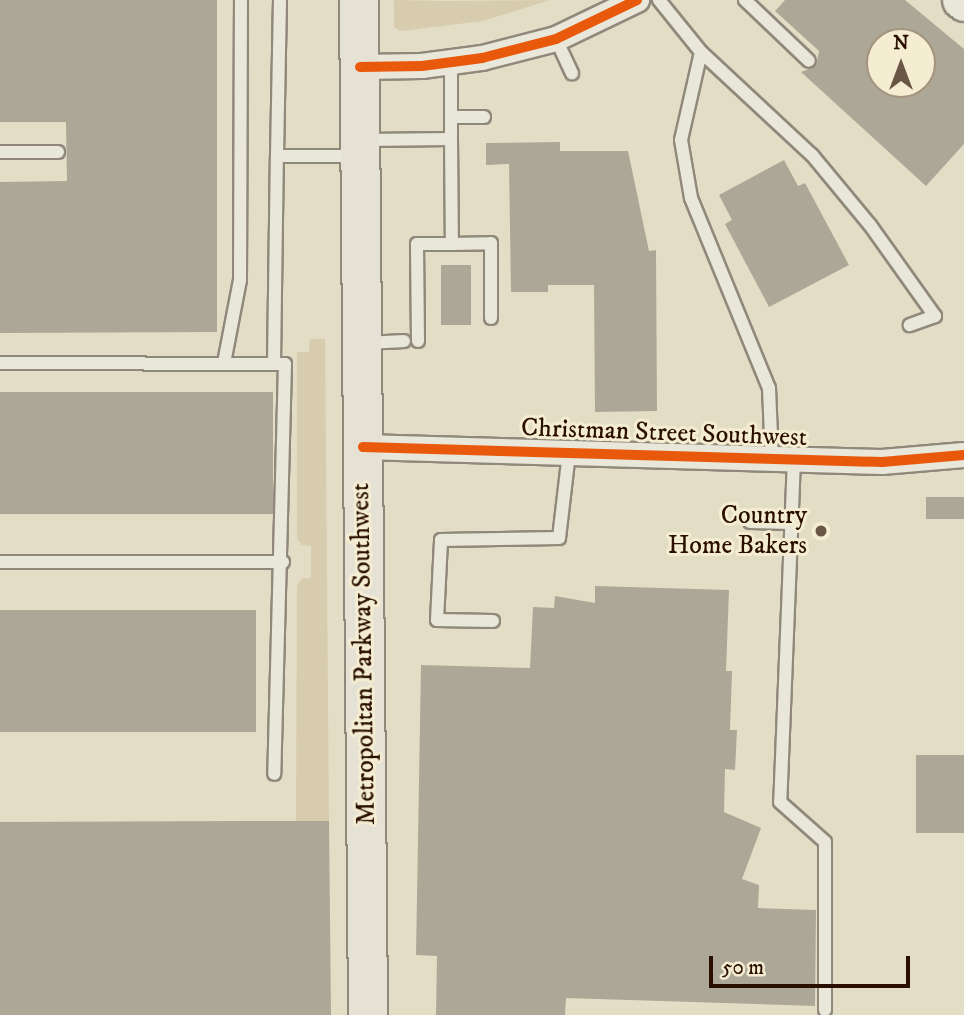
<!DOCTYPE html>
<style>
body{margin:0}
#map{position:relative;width:964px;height:1015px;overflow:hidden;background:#e3ddc6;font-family:"IM FELL DW Pica",serif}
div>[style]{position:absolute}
.green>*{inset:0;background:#d7ccae}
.building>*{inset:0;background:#ada797;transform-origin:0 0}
.roads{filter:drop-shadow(2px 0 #90897b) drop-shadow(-2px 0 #90897b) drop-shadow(0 2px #90897b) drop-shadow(0 -2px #90897b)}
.service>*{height:12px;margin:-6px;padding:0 6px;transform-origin:6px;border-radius:6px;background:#e9e6da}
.minor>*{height:24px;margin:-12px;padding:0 12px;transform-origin:12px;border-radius:12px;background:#e9e6da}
.secondary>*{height:35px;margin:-17.5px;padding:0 17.5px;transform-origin:17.5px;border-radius:17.5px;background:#e9e6da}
.primary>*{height:38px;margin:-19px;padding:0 19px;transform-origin:19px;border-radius:19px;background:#e5e1d4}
.cycleway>*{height:10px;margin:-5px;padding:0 5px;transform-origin:5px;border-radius:5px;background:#e8590c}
.dots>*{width:19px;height:19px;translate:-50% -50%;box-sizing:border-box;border:4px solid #f5edd2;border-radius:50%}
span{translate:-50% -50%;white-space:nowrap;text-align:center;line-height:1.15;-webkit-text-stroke:6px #f5edd2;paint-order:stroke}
.street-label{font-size:26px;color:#2a0f01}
.poi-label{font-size:26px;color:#2a0f01}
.right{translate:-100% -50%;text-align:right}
.north{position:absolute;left:866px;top:28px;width:70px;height:70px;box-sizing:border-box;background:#f5edd2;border:2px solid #a4947e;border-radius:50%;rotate:0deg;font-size:19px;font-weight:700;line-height:28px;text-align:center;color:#2a0f01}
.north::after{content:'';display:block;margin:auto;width:24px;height:32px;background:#6b5746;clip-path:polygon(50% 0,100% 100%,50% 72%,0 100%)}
.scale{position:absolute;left:709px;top:956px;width:201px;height:32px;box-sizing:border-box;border:4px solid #2a0f01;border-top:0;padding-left:9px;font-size:21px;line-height:24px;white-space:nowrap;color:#2a0f01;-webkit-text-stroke:5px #f5edd2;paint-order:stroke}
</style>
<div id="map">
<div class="green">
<div style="clip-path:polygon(394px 0,444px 1px,550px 0,483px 21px,401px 31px,394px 27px)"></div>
<div style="clip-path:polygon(310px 339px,325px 339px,329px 821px,296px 821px,297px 585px,302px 578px,311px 578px,311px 546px,302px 545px,297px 539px,297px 352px,309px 352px)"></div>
</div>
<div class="building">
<div style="clip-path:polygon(0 0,217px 0,217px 332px,0 333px,0 182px,67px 181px,66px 122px,0 122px)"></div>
<div style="clip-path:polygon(evenodd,785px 0,905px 0,964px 49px,964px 144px,926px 186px,801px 72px,816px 66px,819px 51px,775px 11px,785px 0,880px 42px,922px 42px,922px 84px,880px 84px,880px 42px)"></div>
<div style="clip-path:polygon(560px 142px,560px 151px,628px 151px,649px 251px,656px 250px,657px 411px,595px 412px,594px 285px,548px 285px,548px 292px,511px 292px,509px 164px,486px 165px,486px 143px)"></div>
<div style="clip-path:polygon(784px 160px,798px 186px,805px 183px,849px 265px,769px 307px,725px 224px,732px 220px,719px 195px)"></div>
<div style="left:441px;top:265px;width:30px;height:60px"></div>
<div style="left:0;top:392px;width:273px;height:122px"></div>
<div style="left:964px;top:497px;width:22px;height:38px;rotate:90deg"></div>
<div style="clip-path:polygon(595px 586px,729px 590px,726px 671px,732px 671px,730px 730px,737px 730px,735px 770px,725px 769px,724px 812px,761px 828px,742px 879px,759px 885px,758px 908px,816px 910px,815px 1006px,566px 998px,565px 1015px,436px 1015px,437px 956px,416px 955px,421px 665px,530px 668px,533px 607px,554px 608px,555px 596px,595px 603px)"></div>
<div style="left:0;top:610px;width:256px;height:122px"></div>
<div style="left:916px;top:755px;width:48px;height:78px"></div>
<div style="clip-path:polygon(244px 821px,329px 821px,331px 1015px,0 1015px,0 822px)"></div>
</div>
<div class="roads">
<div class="service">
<div style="left:659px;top:0;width:67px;rotate:51.1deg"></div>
<div style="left:701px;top:52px;width:90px;rotate:102.8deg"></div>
<div style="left:681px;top:140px;width:59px;rotate:80.2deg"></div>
<div style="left:691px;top:198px;width:205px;rotate:67.7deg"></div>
<div style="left:769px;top:388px;width:71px;rotate:87.6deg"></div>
<div style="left:745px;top:0;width:88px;rotate:43.6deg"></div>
<div style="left:556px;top:39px;width:38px;rotate:65deg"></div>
<div style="left:701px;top:52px;width:151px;rotate:42.9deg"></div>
<div style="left:812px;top:155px;width:91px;rotate:50.4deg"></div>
<div style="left:870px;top:225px;width:112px;rotate:54.5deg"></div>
<div style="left:935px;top:316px;width:27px;rotate:160deg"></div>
<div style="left:451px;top:62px;width:77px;rotate:90deg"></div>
<div style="left:451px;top:117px;width:33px"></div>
<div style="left:365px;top:140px;width:86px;rotate:-0.7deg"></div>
<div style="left:451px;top:139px;width:105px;rotate:89.5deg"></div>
<div style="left:452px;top:244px;width:39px;rotate:-1deg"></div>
<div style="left:491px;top:243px;width:75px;rotate:90deg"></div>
<div style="left:0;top:152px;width:58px"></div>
<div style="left:277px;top:156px;width:156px;rotate:-88.9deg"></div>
<div style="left:418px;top:341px;width:97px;rotate:-90.6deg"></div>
<div style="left:417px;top:244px;width:35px"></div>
<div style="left:366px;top:343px;width:38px;rotate:-3deg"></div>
<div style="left:0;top:363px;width:285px;rotate:0.2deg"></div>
<div style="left:285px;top:364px;width:410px;rotate:91.5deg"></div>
<div style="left:224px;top:363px;width:85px;rotate:-79.1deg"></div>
<div style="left:240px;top:280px;width:280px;rotate:-89.8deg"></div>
<div style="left:274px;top:363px;width:207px;rotate:-89.2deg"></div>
<div style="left:277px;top:156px;width:79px"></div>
<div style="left:794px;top:459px;width:343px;rotate:92.3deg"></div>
<div style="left:780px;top:802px;width:60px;rotate:41.6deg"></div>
<div style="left:825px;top:842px;width:168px;rotate:90deg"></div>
<div style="left:750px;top:522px;width:41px;rotate:1.4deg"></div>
<div style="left:0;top:562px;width:283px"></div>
<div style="left:493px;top:621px;width:56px;rotate:-179deg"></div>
<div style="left:437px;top:620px;width:80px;rotate:-87.1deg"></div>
<div style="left:441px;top:540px;width:118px;rotate:-1deg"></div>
<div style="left:559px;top:538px;width:86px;rotate:-83.3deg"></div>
</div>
<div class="minor">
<div style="left:360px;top:67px;width:62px;rotate:-0.9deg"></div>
<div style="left:422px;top:66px;width:61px;rotate:-7.6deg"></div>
<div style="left:482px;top:58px;width:76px;rotate:-14.4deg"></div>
<div style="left:556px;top:39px;width:90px;rotate:-25.7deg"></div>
<div style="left:363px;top:447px;width:519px;rotate:1.66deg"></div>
<div style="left:882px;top:462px;width:82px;rotate:-4.9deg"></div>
</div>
<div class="secondary">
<div style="left:960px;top:0;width:5px;rotate:37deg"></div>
</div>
<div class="primary">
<div style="left:359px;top:0;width:1015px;rotate:89.49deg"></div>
</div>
</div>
<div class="cycleway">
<div style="left:360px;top:67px;width:62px;rotate:-0.9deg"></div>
<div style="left:422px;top:66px;width:61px;rotate:-7.6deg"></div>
<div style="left:482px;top:58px;width:76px;rotate:-14.4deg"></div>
<div style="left:556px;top:39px;width:90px;rotate:-25.7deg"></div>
<div style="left:363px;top:447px;width:519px;rotate:1.66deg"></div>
<div style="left:882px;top:462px;width:82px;rotate:-4.9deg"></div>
</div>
<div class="dots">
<div style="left:821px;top:531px;background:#6b5746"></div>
</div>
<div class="street-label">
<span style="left:664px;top:433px;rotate:2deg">Christman Street Southwest</span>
<span style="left:364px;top:654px;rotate:-91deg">Metropolitan Parkway Southwest</span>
</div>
<div class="poi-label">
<span class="right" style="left:807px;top:531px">Country<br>Home Bakers</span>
</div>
<div class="north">N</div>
<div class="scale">50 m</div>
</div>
